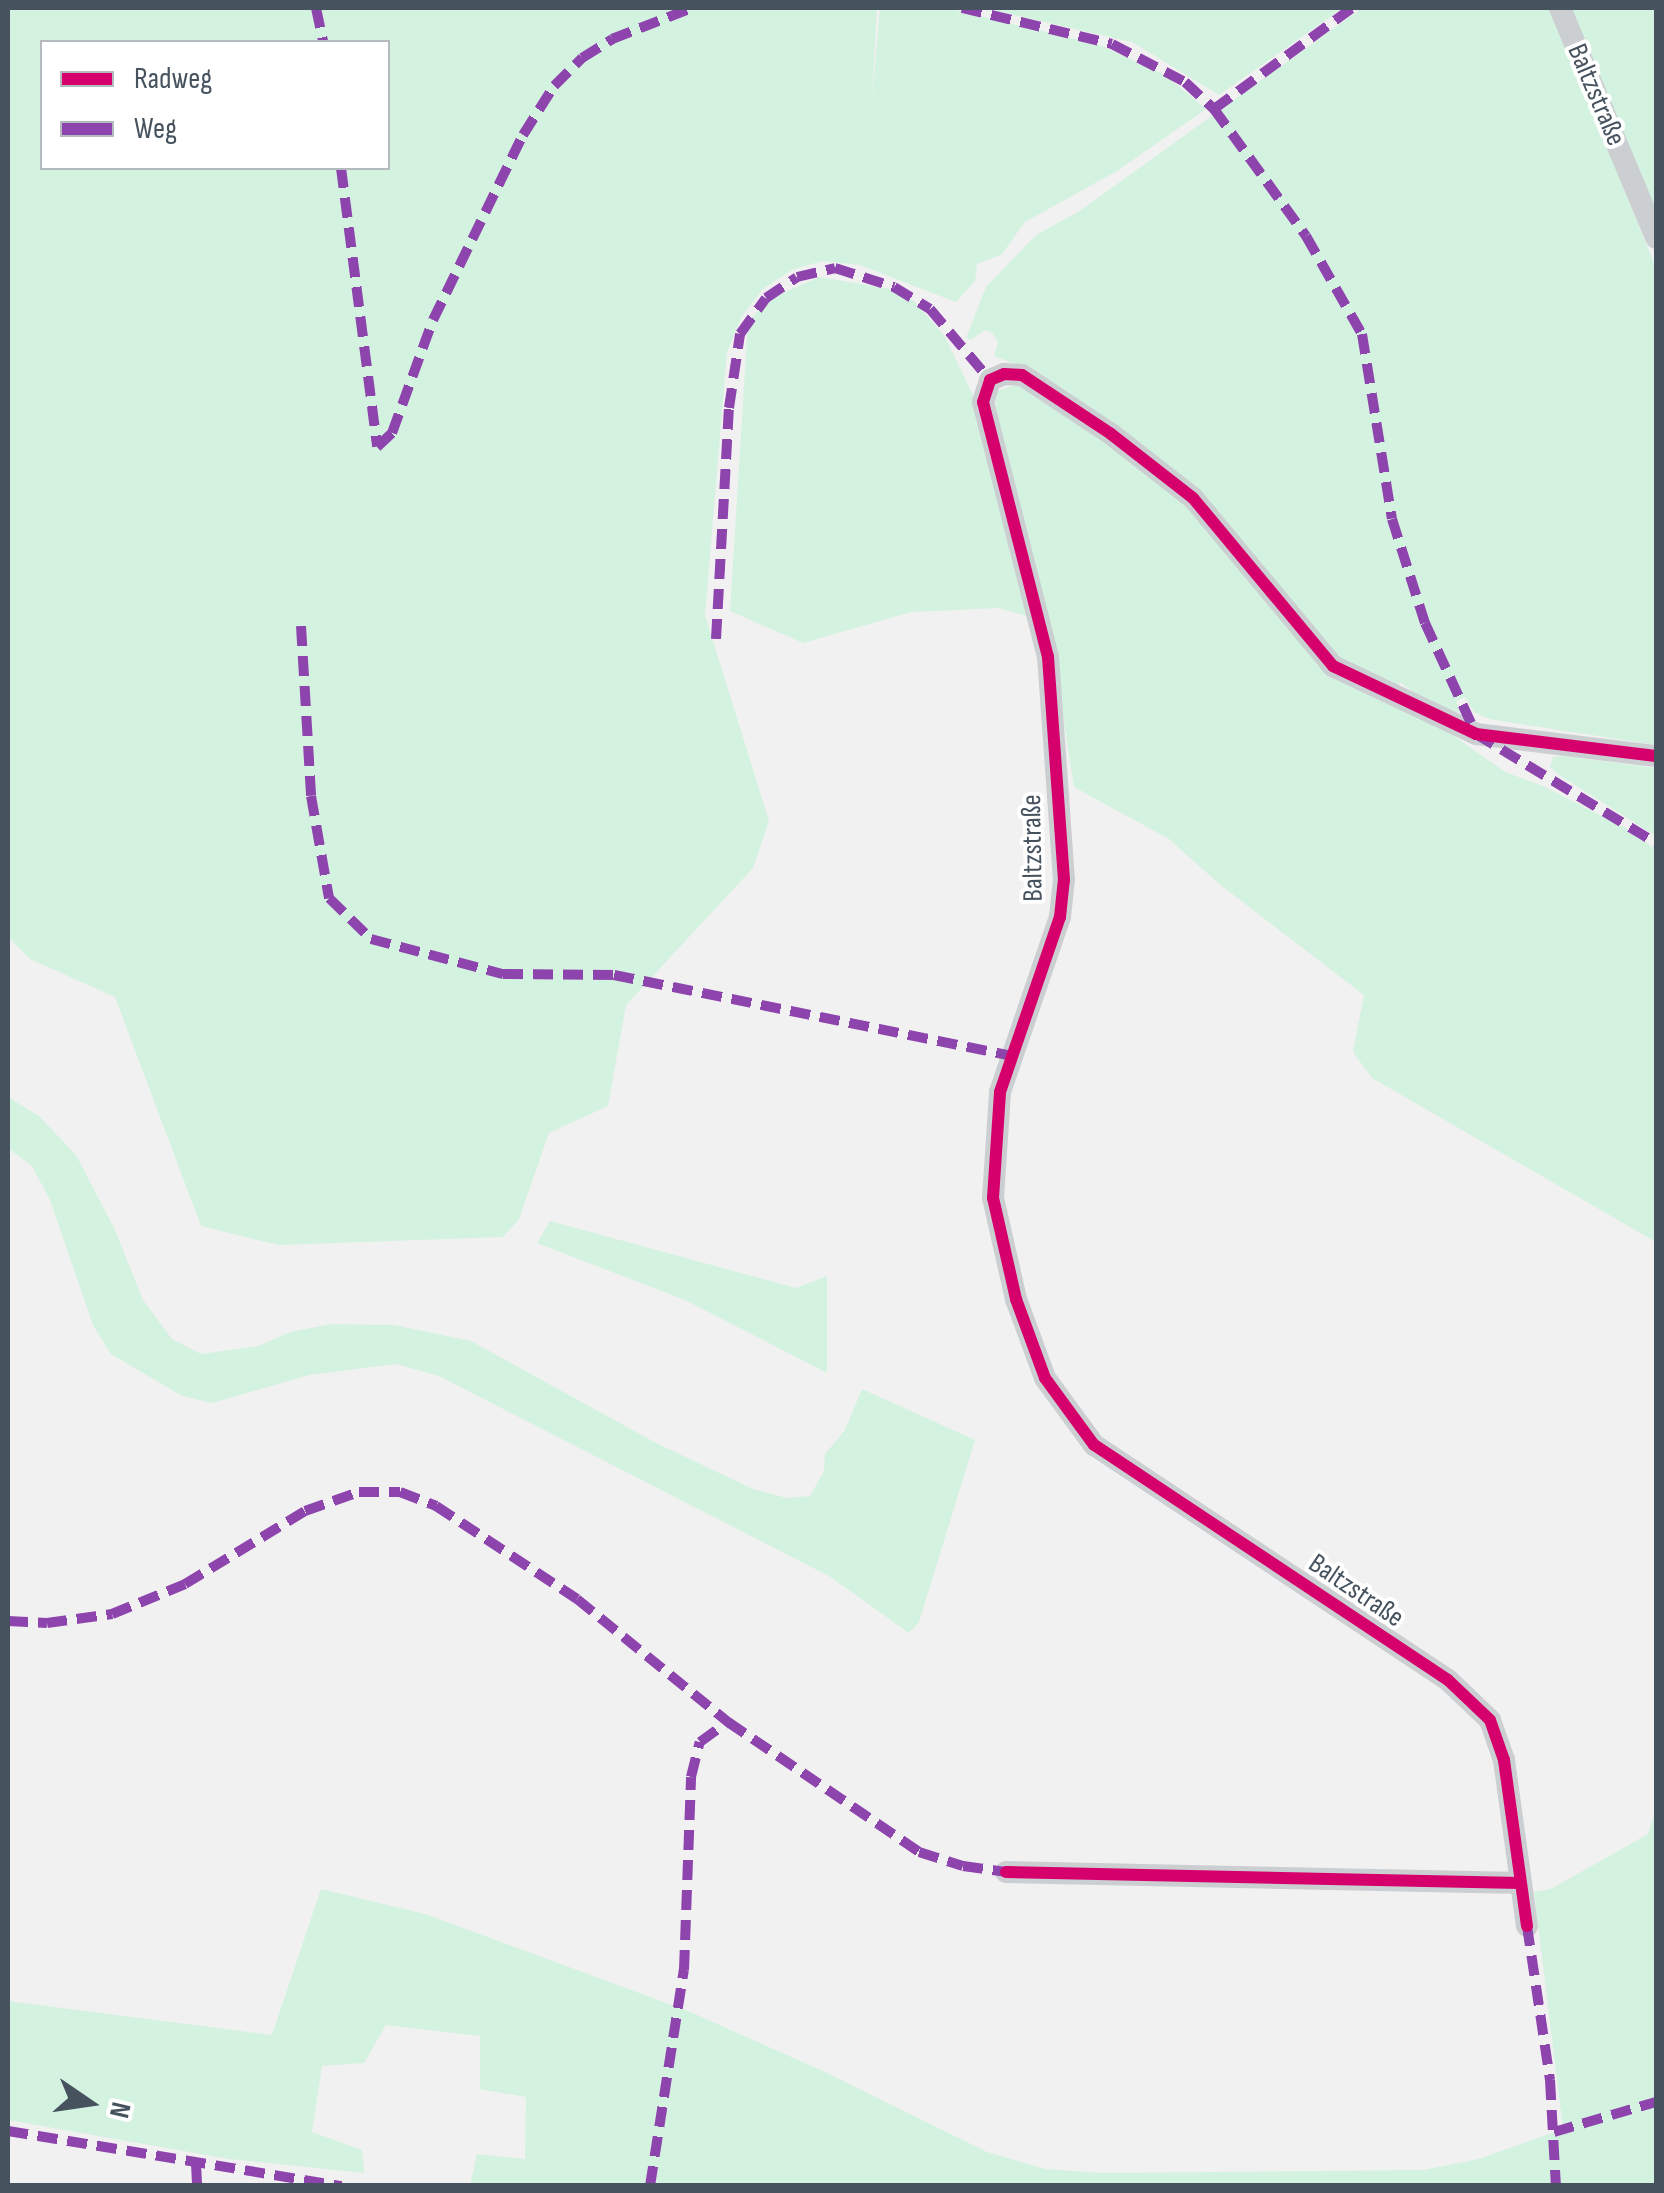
<!DOCTYPE html>
<meta charset="utf-8">
<style>
body{margin:0}
#map{position:relative;width:1664px;height:2193px;overflow:hidden;background:#f1f1f1;font-family:"Sofia Sans Condensed",sans-serif}
div>[style]{position:absolute}
.green>*{inset:0;background:#d4f2e0}
.street>*{height:22px;margin:-11px;padding:0 11px;transform-origin:11px;border-radius:11px;background:#cccfd2}
.quiet>*{height:10px;margin-top:-5px;transform-origin:0;background:repeating-linear-gradient(90deg,#8e44ad 0 20px,transparent 0 30px)}
.cycleway>*{height:12px;margin:-6px;padding:0 6px;transform-origin:6px;border-radius:6px;background:#d6006c}
span{translate:-50% -50%;white-space:nowrap;text-align:center;line-height:1.15;-webkit-text-stroke:8px #fff;paint-order:stroke}
.street-label{font-size:28px;color:#46535f}
.frame{position:absolute;inset:0;border:10px solid #46535f;pointer-events:none}
.legend{position:absolute;left:40px;top:40px;width:350px;height:130px;box-sizing:border-box;background:#fff;border:2px solid #b5babf;margin:0;padding:12px 18px;list-style:none;font-size:30px;color:#46535f}
.legend li{display:flex;align-items:center;gap:20px;height:50px}
.legend b{width:50px;border:2px solid #b5babf}
.north{position:absolute;left:40px;top:2053px;width:100px;height:100px;-webkit-text-stroke:8px #fff;paint-order:stroke;rotate:103deg;font-size:28px;font-weight:700;line-height:40px;text-align:center;color:#46535f}
.north::after{content:'';display:block;margin:auto;width:35px;height:45px;background:#46535f;clip-path:polygon(50% 0,100% 100%,50% 72%,0 100%)}
</style>
<div id="map">
<div class="green">
<div style="clip-path:polygon(evenodd,8px 8px,877px 8px,872px 100px,880px 8px,946px 8px,1100px 45px,1165px 75px,1206px 109px,1117px 171px,1025px 222px,1002px 254px,977px 264px,975px 281px,956px 302px,860px 265px,822px 261px,792px 270px,764px 288px,742px 316px,727px 352px,705px 615px,769px 821px,753px 868px,626px 1005px,608px 1106px,549px 1133px,519px 1219px,503px 1237px,279px 1245px,201px 1226px,115px 997px,30px 959px,8px 937px,8px 8px,42px 42px,388px 42px,388px 168px,42px 168px,42px 42px)"></div>
<div style="clip-path:polygon(983px 8px,1343px 8px,1219px 95px,1132px 42px)"></div>
<div style="clip-path:polygon(1362px 8px,1550px 8px,1656px 268px,1656px 745px,1489px 719px,1474px 712px,1465px 697px,1456px 701px,1460px 713px,1428px 703px,1400px 682px,1396px 695px,1505px 772px,1543px 786px,1631px 831px,1656px 850px,1656px 1242px,1372px 1078px,1353px 1052px,1364px 995px,1218px 883px,1169px 839px,1074px 787px,1051px 638px,997px 426px,995px 392px,1017px 384px,1219px 516px,1015px 364px,994px 356px,998px 342px,992px 333px,985px 330px,971px 340px,966px 338px,986px 287px,1036px 235px,1078px 212px)"></div>
<div style="clip-path:polygon(1570px 8px,1656px 8px,1656px 218px)"></div>
<div style="clip-path:polygon(820px 277px,896px 290px,913px 300px,944px 335px,974px 397px,1027px 616px,998px 608px,911px 612px,803px 643px,730px 611px,748px 321px,773px 297px)"></div>
<div style="clip-path:polygon(1563px 756px,1656px 768px,1656px 836px,1559px 775px,1550px 767px,1553px 757px)"></div>
<div style="clip-path:polygon(8px 1097px,39px 1116px,76px 1155px,114px 1228px,143px 1300px,172px 1339px,201px 1354px,259px 1346px,290px 1332px,332px 1324px,394px 1325px,471px 1341px,658px 1444px,753px 1489px,787px 1498px,810px 1496px,824px 1471px,825px 1454px,845px 1430px,862px 1389px,975px 1440px,919px 1622px,909px 1633px,829px 1576px,439px 1376px,396px 1364px,309px 1375px,212px 1403px,182px 1396px,111px 1354px,93px 1325px,50px 1200px,32px 1166px,8px 1148px)"></div>
<div style="clip-path:polygon(550px 1221px,796px 1288px,827px 1276px,827px 1373px,685px 1300px,537px 1243px)"></div>
<div style="clip-path:polygon(1656px 1810px,1656px 2185px,470px 2185px,477px 2154px,525px 2159px,526px 2097px,480px 2089px,480px 2036px,386px 2025px,364px 2063px,322px 2066px,312px 2132px,362px 2150px,364px 2173px,229px 2159px,8px 2120px,8px 2001px,272px 2035px,321px 1889px,425px 1914px,688px 2011px,823px 2071px,987px 2152px,1045px 2169px,1102px 2173px,1423px 2170px,1479px 2159px,1563px 2129px,1534px 1892px,1551px 1889px,1648px 1834px)"></div>
</div>
<div class="street">
<div style="left:1560px;top:8px;width:249px;rotate:67.3deg"></div>
<div style="left:1006px;top:1872px;width:514px;rotate:1.23deg"></div>
<div style="left:1527px;top:1926px;width:168px;rotate:-97.9deg"></div>
<div style="left:1504px;top:1760px;width:42px;rotate:-109.3deg"></div>
<div style="left:1490px;top:1720px;width:58px;rotate:-136.4deg"></div>
<div style="left:1448px;top:1680px;width:425px;rotate:-146.4deg"></div>
<div style="left:1094px;top:1445px;width:83px;rotate:-126.2deg"></div>
<div style="left:1045px;top:1378px;width:84px;rotate:-110.2deg"></div>
<div style="left:1016px;top:1299px;width:104px;rotate:-102.8deg"></div>
<div style="left:993px;top:1198px;width:106px;rotate:-86.2deg"></div>
<div style="left:1000px;top:1092px;width:185px;rotate:-71.1deg"></div>
<div style="left:1060px;top:917px;width:37px;rotate:-84deg"></div>
<div style="left:1064px;top:880px;width:224px;rotate:-94.1deg"></div>
<div style="left:1048px;top:657px;width:263px;rotate:-104.3deg"></div>
<div style="left:983px;top:402px;width:23px;rotate:-72deg"></div>
<div style="left:990px;top:380px;width:15px;rotate:-23deg"></div>
<div style="left:1004px;top:374px;width:18px;rotate:3deg"></div>
<div style="left:1022px;top:375px;width:107px;rotate:33.5deg"></div>
<div style="left:1111px;top:434px;width:104px;rotate:38deg"></div>
<div style="left:1193px;top:498px;width:219px;rotate:50.2deg"></div>
<div style="left:1333px;top:666px;width:158px;rotate:25.4deg"></div>
<div style="left:1476px;top:734px;width:181px;rotate:7deg"></div>
</div>
<div class="quiet">
<div style="left:316px;top:8px;width:35px;rotate:78deg"></div>
<div style="left:962px;top:8px;width:154px;rotate:13.5deg"></div>
<div style="left:1112px;top:44px;width:82px;rotate:27.5deg"></div>
<div style="left:1185px;top:82px;width:40px;rotate:43deg"></div>
<div style="left:1214px;top:109px;width:157px;rotate:54.1deg"></div>
<div style="left:1306px;top:236px;width:113px;rotate:60.3deg"></div>
<div style="left:1362px;top:334px;width:187px;rotate:80.8deg"></div>
<div style="left:1392px;top:519px;width:109px;rotate:72.4deg"></div>
<div style="left:1425px;top:623px;width:122px;rotate:65.3deg"></div>
<div style="left:1476px;top:734px;width:210px;rotate:31.2deg"></div>
<div style="left:1214px;top:109px;width:171px;rotate:-36.2deg"></div>
<div style="left:341px;top:168px;width:281px;rotate:82.6deg"></div>
<div style="left:377px;top:447px;width:21px;rotate:-43deg"></div>
<div style="left:392px;top:433px;width:120px;rotate:-70.1deg"></div>
<div style="left:433px;top:320px;width:206px;rotate:-64.1deg"></div>
<div style="left:523px;top:135px;width:58px;rotate:-57.7deg"></div>
<div style="left:554px;top:86px;width:40px;rotate:-45deg"></div>
<div style="left:582px;top:58px;width:36px;rotate:-32deg"></div>
<div style="left:612px;top:39px;width:86px;rotate:-21.2deg"></div>
<div style="left:301px;top:626px;width:170px;rotate:86.6deg"></div>
<div style="left:311px;top:796px;width:104px;rotate:80deg"></div>
<div style="left:329px;top:898px;width:59px;rotate:44.3deg"></div>
<div style="left:371px;top:939px;width:137px;rotate:14.9deg"></div>
<div style="left:503px;top:974px;width:111px;rotate:0.5deg"></div>
<div style="left:614px;top:975px;width:407px;rotate:11.5deg"></div>
<div style="left:716px;top:639px;width:231px;rotate:-86.8deg"></div>
<div style="left:729px;top:408px;width:75px;rotate:-81.5deg"></div>
<div style="left:740px;top:334px;width:44px;rotate:-54.2deg"></div>
<div style="left:766px;top:298px;width:37px;rotate:-34deg"></div>
<div style="left:797px;top:277px;width:39px;rotate:-13deg"></div>
<div style="left:835px;top:268px;width:62px;rotate:17.9deg"></div>
<div style="left:894px;top:287px;width:42px;rotate:31.4deg"></div>
<div style="left:930px;top:309px;width:93px;rotate:49.8deg"></div>
<div style="left:8px;top:1621px;width:39px;rotate:3deg"></div>
<div style="left:47px;top:1623px;width:66px;rotate:-7.9deg"></div>
<div style="left:112px;top:1614px;width:79px;rotate:-22.3deg"></div>
<div style="left:185px;top:1584px;width:140px;rotate:-31.3deg"></div>
<div style="left:305px;top:1511px;width:57px;rotate:-19.4deg"></div>
<div style="left:359px;top:1492px;width:41px"></div>
<div style="left:400px;top:1492px;width:39px;rotate:21deg"></div>
<div style="left:436px;top:1506px;width:169px;rotate:33.4deg"></div>
<div style="left:577px;top:1599px;width:195px;rotate:39.2deg"></div>
<div style="left:1527px;top:1926px;width:156px;rotate:81.5deg"></div>
<div style="left:1550px;top:2080px;width:106px;rotate:86.8deg"></div>
<div style="left:8px;top:2131px;width:338px;rotate:9.4deg"></div>
<div style="left:1554px;top:2132px;width:106px;rotate:-16.4deg"></div>
<div style="left:196px;top:2164px;width:22px;rotate:87deg"></div>
<div style="left:650px;top:2186px;width:219px;rotate:-81.1deg"></div>
<div style="left:684px;top:1970px;width:193px;rotate:-87.9deg"></div>
<div style="left:691px;top:1777px;width:36px;rotate:-76deg"></div>
<div style="left:700px;top:1742px;width:34px;rotate:-36deg"></div>
<div style="left:728px;top:1722px;width:231px;rotate:34.2deg"></div>
<div style="left:919px;top:1852px;width:46px;rotate:17.7deg"></div>
<div style="left:963px;top:1866px;width:43px;rotate:7.9deg"></div>
</div>
<div class="cycleway">
<div style="left:1006px;top:1872px;width:514px;rotate:1.23deg"></div>
<div style="left:1527px;top:1926px;width:168px;rotate:-97.9deg"></div>
<div style="left:1504px;top:1760px;width:42px;rotate:-109.3deg"></div>
<div style="left:1490px;top:1720px;width:58px;rotate:-136.4deg"></div>
<div style="left:1448px;top:1680px;width:425px;rotate:-146.4deg"></div>
<div style="left:1094px;top:1445px;width:83px;rotate:-126.2deg"></div>
<div style="left:1045px;top:1378px;width:84px;rotate:-110.2deg"></div>
<div style="left:1016px;top:1299px;width:104px;rotate:-102.8deg"></div>
<div style="left:993px;top:1198px;width:106px;rotate:-86.2deg"></div>
<div style="left:1000px;top:1092px;width:185px;rotate:-71.1deg"></div>
<div style="left:1060px;top:917px;width:37px;rotate:-84deg"></div>
<div style="left:1064px;top:880px;width:224px;rotate:-94.1deg"></div>
<div style="left:1048px;top:657px;width:263px;rotate:-104.3deg"></div>
<div style="left:983px;top:402px;width:23px;rotate:-72deg"></div>
<div style="left:990px;top:380px;width:15px;rotate:-23deg"></div>
<div style="left:1004px;top:374px;width:18px;rotate:3deg"></div>
<div style="left:1022px;top:375px;width:107px;rotate:33.5deg"></div>
<div style="left:1111px;top:434px;width:104px;rotate:38deg"></div>
<div style="left:1193px;top:498px;width:219px;rotate:50.2deg"></div>
<div style="left:1333px;top:666px;width:158px;rotate:25.4deg"></div>
<div style="left:1476px;top:734px;width:181px;rotate:7deg"></div>
</div>
<div class="street-label">
<span style="left:1596px;top:95px;rotate:67deg">Baltzstraße</span>
<span style="left:1033px;top:848px;rotate:-91deg">Baltzstraße</span>
<span style="left:1356px;top:1591px;rotate:34deg">Baltzstraße</span>
</div>
<div class="frame"></div>
<ul class="legend">
<li><b style="height:12px;background:#d6006c"></b>Radweg</li>
<li><b style="height:12px;background:#8e44ad"></b>Weg</li>
</ul>
<div class="north">N</div>
</div>
